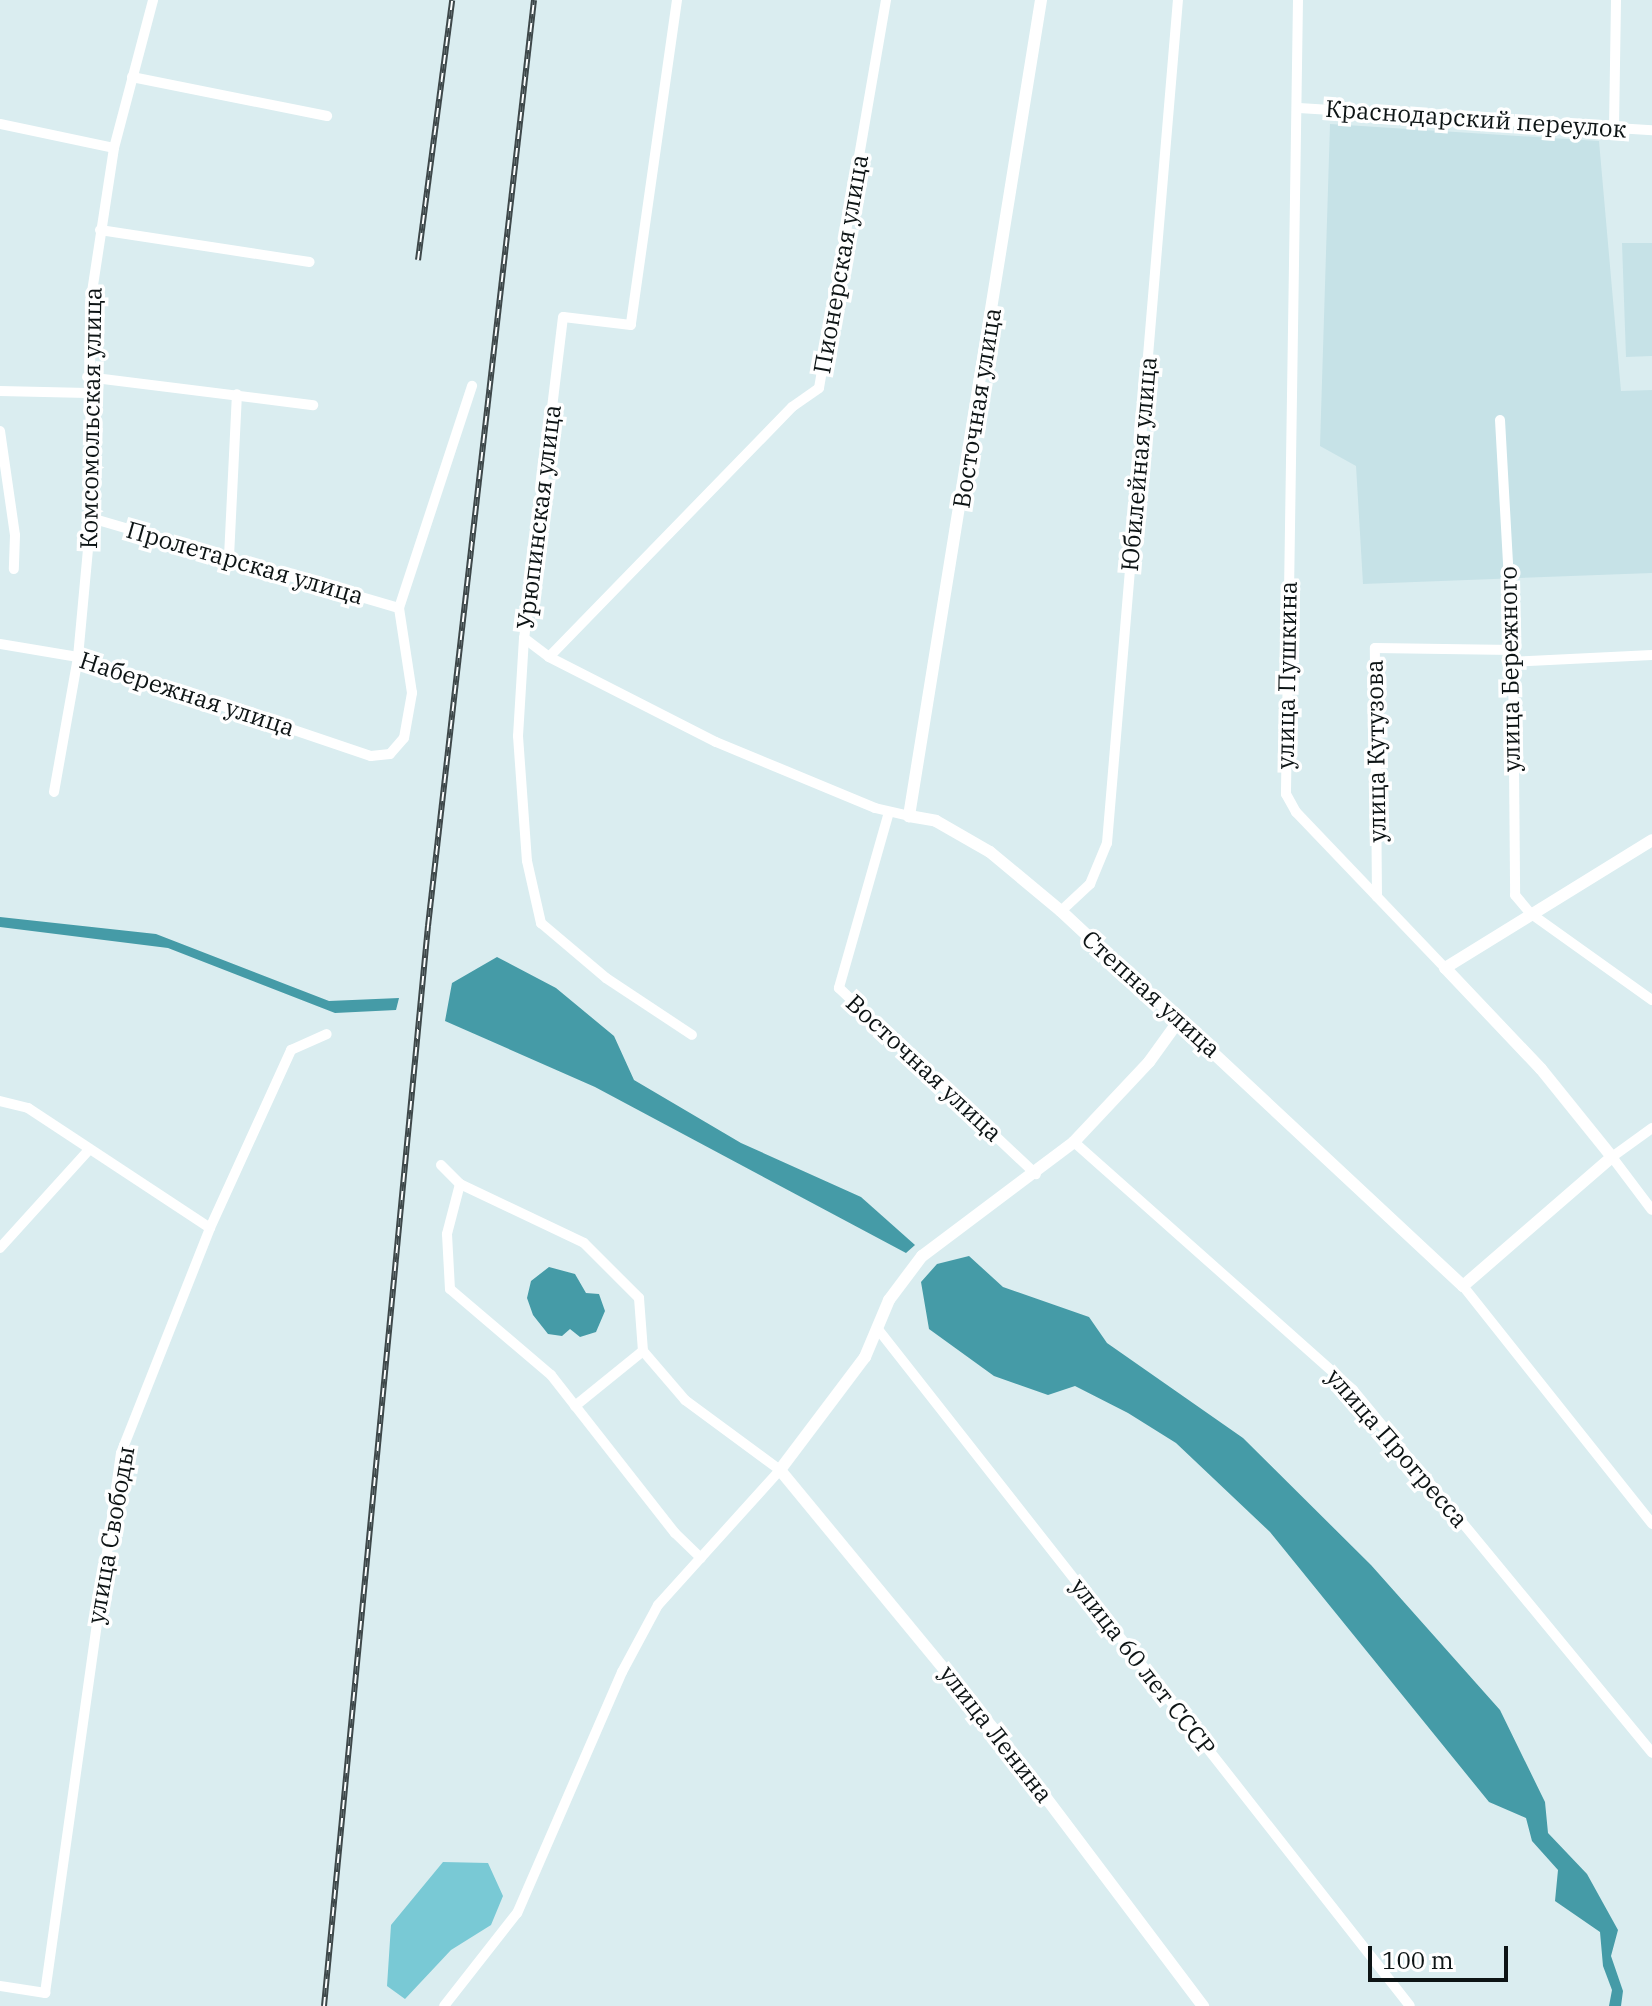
<!DOCTYPE html>
<meta charset="utf-8">
<style>
body{margin:0}
#map{position:relative;width:1652px;height:2006px;overflow:hidden;background:#daedf0;font-family:"IBM Plex Serif",serif}
div>[style]{position:absolute}
.built>*{inset:0;background:#c6e2e7}
.green>*{inset:0;background:#79c9d5}
.water>*{inset:0;background:#459ba7}
.minor>*{height:10px;margin:-5px;padding:0 5px;transform-origin:5px;border-radius:5px;background:#fff}
.tertiary>*{height:12px;margin:-6px;padding:0 6px;transform-origin:6px;border-radius:6px;background:#fff}
.rail>*{height:6px;margin-top:-3px;transform-origin:0;background:repeating-linear-gradient(90deg,#fff 0 9px,#3e484a 0 18px);box-sizing:border-box;border-block:2px solid #3e484a}
span{translate:-50% -50%;white-space:nowrap;text-align:center;line-height:1.15;-webkit-text-stroke:7px #fff;paint-order:stroke}
.street-label{font-size:24px;color:#0d1415}
.scale{position:absolute;left:1368px;top:1946px;width:140px;height:36px;box-sizing:border-box;border:4px solid #0d1415;border-top:0;padding-left:10px;font-size:24px;line-height:28px;white-space:nowrap;color:#0d1415;-webkit-text-stroke:6px #fff;paint-order:stroke}
</style>
<div id="map">
<div class="built">
<div style="clip-path:polygon(1330px 124px,1599px 141px,1621px 391px,1652px 390px,1652px 573px,1363px 584px,1356px 466px,1320px 446px)"></div>
<div style="clip-path:polygon(1622px 243px,1652px 243px,1652px 356px,1626px 357px)"></div>
</div>
<div class="green">
<div style="clip-path:polygon(443px 1862px,488px 1863px,503px 1896px,491px 1925px,451px 1950px,405px 1999px,387px 1986px,391px 1925px)"></div>
</div>
<div class="water">
<div style="clip-path:polygon(0 917px,156px 934px,329px 1001px,399px 998px,396px 1010px,335px 1013px,168px 948px,0 927px)"></div>
<div style="clip-path:polygon(497px 957px,556px 988px,614px 1036px,634px 1080px,741px 1143px,861px 1197px,915px 1245px,906px 1253px,595px 1087px,445px 1021px,452px 983px)"></div>
<div style="clip-path:polygon(969px 1256px,1003px 1287px,1089px 1317px,1107px 1343px,1243px 1438px,1371px 1565px,1500px 1710px,1545px 1802px,1548px 1833px,1587px 1874px,1618px 1930px,1611px 1956px,1623px 1991px,1621px 2006px,1609px 2006px,1612px 1990px,1603px 1966px,1600px 1932px,1555px 1901px,1558px 1870px,1532px 1841px,1526px 1818px,1489px 1802px,1270px 1532px,1176px 1443px,1128px 1413px,1075px 1386px,1048px 1395px,994px 1376px,929px 1329px,921px 1282px,937px 1264px)"></div>
<div style="clip-path:polygon(549px 1267px,575px 1274px,586px 1293px,599px 1294px,605px 1311px,596px 1332px,580px 1337px,570px 1329px,562px 1336px,548px 1334px,533px 1315px,527px 1298px,531px 1281px)"></div>
</div>
<div class="minor">
<div style="left:677px;top:0;width:328px;rotate:98.1deg"></div>
<div style="left:631px;top:325px;width:68px;rotate:-173.3deg"></div>
<div style="left:563px;top:317px;width:323px;rotate:96.9deg"></div>
<div style="left:524px;top:638px;width:98px;rotate:93.5deg"></div>
<div style="left:518px;top:736px;width:125px;rotate:85.9deg"></div>
<div style="left:527px;top:861px;width:64px;rotate:77.3deg"></div>
<div style="left:541px;top:923px;width:85px;rotate:40.2deg"></div>
<div style="left:606px;top:978px;width:103px;rotate:33.5deg"></div>
<div style="left:1298px;top:0;width:794px;rotate:90.87deg"></div>
<div style="left:1286px;top:794px;width:21px;rotate:61deg"></div>
<div style="left:1296px;top:812px;width:216px;rotate:46.3deg"></div>
<div style="left:132px;top:77px;width:199px;rotate:11.3deg"></div>
<div style="left:1299px;top:108px;width:354px;rotate:3.6deg"></div>
<div style="left:0;top:124px;width:116px;rotate:11.9deg"></div>
<div style="left:1614px;top:128px;width:128px;rotate:-89.1deg"></div>
<div style="left:100px;top:230px;width:212px;rotate:8.7deg"></div>
<div style="left:87px;top:377px;width:228px;rotate:7.1deg"></div>
<div style="left:0;top:391px;width:88px;rotate:1.3deg"></div>
<div style="left:1500px;top:420px;width:230px;rotate:86.8deg"></div>
<div style="left:1513px;top:650px;width:245px;rotate:89.5deg"></div>
<div style="left:1515px;top:895px;width:23px;rotate:50deg"></div>
<div style="left:1530px;top:913px;width:150px;rotate:35.5deg"></div>
<div style="left:0;top:431px;width:105px;rotate:81.8deg"></div>
<div style="left:15px;top:535px;width:34px;rotate:92deg"></div>
<div style="left:91px;top:518px;width:321px;rotate:16.3deg"></div>
<div style="left:229px;top:557px;width:163px;rotate:-87.2deg"></div>
<div style="left:524px;top:638px;width:31px;rotate:37deg"></div>
<div style="left:549px;top:657px;width:187px;rotate:27deg"></div>
<div style="left:716px;top:742px;width:172px;rotate:22.5deg"></div>
<div style="left:875px;top:808px;width:35px;rotate:13deg"></div>
<div style="left:0;top:644px;width:79px;rotate:9.5deg"></div>
<div style="left:78px;top:657px;width:309px;rotate:18.7deg"></div>
<div style="left:371px;top:756px;width:19px;rotate:-6deg"></div>
<div style="left:390px;top:754px;width:21px;rotate:-49deg"></div>
<div style="left:404px;top:738px;width:46px;rotate:-79.9deg"></div>
<div style="left:412px;top:693px;width:86px;rotate:-98.7deg"></div>
<div style="left:399px;top:608px;width:234px;rotate:-71.8deg"></div>
<div style="left:549px;top:657px;width:349px;rotate:-45.8deg"></div>
<div style="left:792px;top:407px;width:33px;rotate:-35deg"></div>
<div style="left:819px;top:388px;width:394px;rotate:-80.2deg"></div>
<div style="left:1511px;top:662px;width:141px;rotate:-2.8deg"></div>
<div style="left:54px;top:792px;width:137px;rotate:-79.9deg"></div>
<div style="left:78px;top:657px;width:140px;rotate:-84.7deg"></div>
<div style="left:91px;top:518px;width:213px;rotate:-90.3deg"></div>
<div style="left:90px;top:305px;width:159px;rotate:-81.3deg"></div>
<div style="left:114px;top:148px;width:153px;rotate:-75.2deg"></div>
<div style="left:889px;top:812px;width:183px;rotate:105.9deg"></div>
<div style="left:839px;top:988px;width:271px;rotate:43.4deg"></div>
<div style="left:1377px;top:897px;width:249px;rotate:-90.5deg"></div>
<div style="left:1375px;top:648px;width:138px;rotate:0.8deg"></div>
<div style="left:1061px;top:911px;width:40px;rotate:-43deg"></div>
<div style="left:1090px;top:884px;width:44px;rotate:-67.5deg"></div>
<div style="left:1107px;top:843px;width:846px;rotate:-85.19deg"></div>
<div style="left:0;top:1101px;width:29px;rotate:14deg"></div>
<div style="left:28px;top:1108px;width:218px;rotate:33.4deg"></div>
<div style="left:1652px;top:1128px;width:49px;rotate:144.1deg"></div>
<div style="left:1612px;top:1157px;width:66px;rotate:53deg"></div>
<div style="left:1074px;top:1142px;width:373px;rotate:41.6deg"></div>
<div style="left:1353px;top:1390px;width:470px;rotate:50.5deg"></div>
<div style="left:441px;top:1165px;width:27px;rotate:45deg"></div>
<div style="left:460px;top:1184px;width:137px;rotate:25.4deg"></div>
<div style="left:584px;top:1243px;width:78px;rotate:45deg"></div>
<div style="left:639px;top:1298px;width:53px;rotate:85.7deg"></div>
<div style="left:643px;top:1351px;width:65px;rotate:49.4deg"></div>
<div style="left:685px;top:1400px;width:118px;rotate:36.4deg"></div>
<div style="left:780px;top:1470px;width:182px;rotate:132.1deg"></div>
<div style="left:658px;top:1605px;width:76px;rotate:118.2deg"></div>
<div style="left:622px;top:1672px;width:263px;rotate:113.5deg"></div>
<div style="left:517px;top:1913px;width:118px;rotate:128.1deg"></div>
<div style="left:460px;top:1184px;width:52px;rotate:104.6deg"></div>
<div style="left:447px;top:1234px;width:55px;rotate:86.9deg"></div>
<div style="left:450px;top:1289px;width:133px;rotate:40.4deg"></div>
<div style="left:551px;top:1375px;width:201px;rotate:51.9deg"></div>
<div style="left:675px;top:1533px;width:36px;rotate:44deg"></div>
<div style="left:0;top:1248px;width:131px;rotate:-47.8deg"></div>
<div style="left:1463px;top:1286px;width:304px;rotate:51.5deg"></div>
<div style="left:877px;top:1328px;width:862px;rotate:51.83deg"></div>
<div style="left:575px;top:1406px;width:87px;rotate:-39deg"></div>
<div style="left:0;top:1986px;width:46px;rotate:8.8deg"></div>
<div style="left:45px;top:1993px;width:545px;rotate:-81.99deg"></div>
<div style="left:121px;top:1453px;width:242px;rotate:-68.4deg"></div>
<div style="left:210px;top:1228px;width:196px;rotate:-65.5deg"></div>
<div style="left:291px;top:1050px;width:39px;rotate:-24deg"></div>
</div>
<div class="tertiary">
<div style="left:1041px;top:0;width:827px;rotate:99.19deg"></div>
<div style="left:909px;top:816px;width:27px;rotate:10deg"></div>
<div style="left:936px;top:821px;width:62px;rotate:29.9deg"></div>
<div style="left:990px;top:852px;width:92px;rotate:39.7deg"></div>
<div style="left:1061px;top:911px;width:550px;rotate:43.01deg"></div>
<div style="left:1463px;top:1286px;width:197px;rotate:-40.9deg"></div>
<div style="left:1612px;top:1157px;width:113px;rotate:-128.9deg"></div>
<div style="left:1541px;top:1069px;width:139px;rotate:-133.5deg"></div>
<div style="left:1445px;top:968px;width:243px;rotate:-31.7deg"></div>
<div style="left:1180px;top:1019px;width:53px;rotate:125.8deg"></div>
<div style="left:1149px;top:1062px;width:110px;rotate:133.2deg"></div>
<div style="left:1074px;top:1142px;width:190px;rotate:143.1deg"></div>
<div style="left:922px;top:1256px;width:55px;rotate:126.9deg"></div>
<div style="left:889px;top:1300px;width:62px;rotate:112.8deg"></div>
<div style="left:865px;top:1357px;width:141px;rotate:127deg"></div>
<div style="left:780px;top:1470px;width:352px;rotate:50.5deg"></div>
<div style="left:1004px;top:1742px;width:331px;rotate:53deg"></div>
</div>
<div class="rail">
<div style="left:418px;top:260px;width:262px;rotate:-82.5deg"></div>
<div style="left:324px;top:2006px;width:1085px;rotate:-84.5deg"></div>
<div style="left:428px;top:926px;width:932px;rotate:-83.47deg"></div>
</div>
<div class="street-label">
<span style="left:1476px;top:119px;rotate:4deg">Краснодарский переулок</span>
<span style="left:841px;top:264px;rotate:-80deg">Пионерская улица</span>
<span style="left:977px;top:408px;rotate:-81deg">Восточная улица</span>
<span style="left:91px;top:418px;rotate:-89deg">Комсомольская улица</span>
<span style="left:1139px;top:464px;rotate:-85deg">Юбилейная улица</span>
<span style="left:539px;top:517px;rotate:-83deg">Урюпинская улица</span>
<span style="left:245px;top:563px;rotate:16deg">Пролетарская улица</span>
<span style="left:1510px;top:669px;rotate:-91deg">улица Бережного</span>
<span style="left:1287px;top:675px;rotate:-89deg">улица Пушкина</span>
<span style="left:187px;top:694px;rotate:18deg">Набережная улица</span>
<span style="left:1376px;top:751px;rotate:-91deg">улица Кутузова</span>
<span style="left:1151px;top:994px;rotate:42deg">Степная улица</span>
<span style="left:924px;top:1068px;rotate:43deg">Восточная улица</span>
<span style="left:1397px;top:1448px;rotate:49deg">улица Прогресса</span>
<span style="left:111px;top:1535px;rotate:-80deg">улица Свободы</span>
<span style="left:1143px;top:1667px;rotate:52deg">улица 60 лет СССР</span>
<span style="left:996px;top:1734px;rotate:52deg">улица Ленина</span>
</div>
<div class="scale">100 m</div>
</div>
